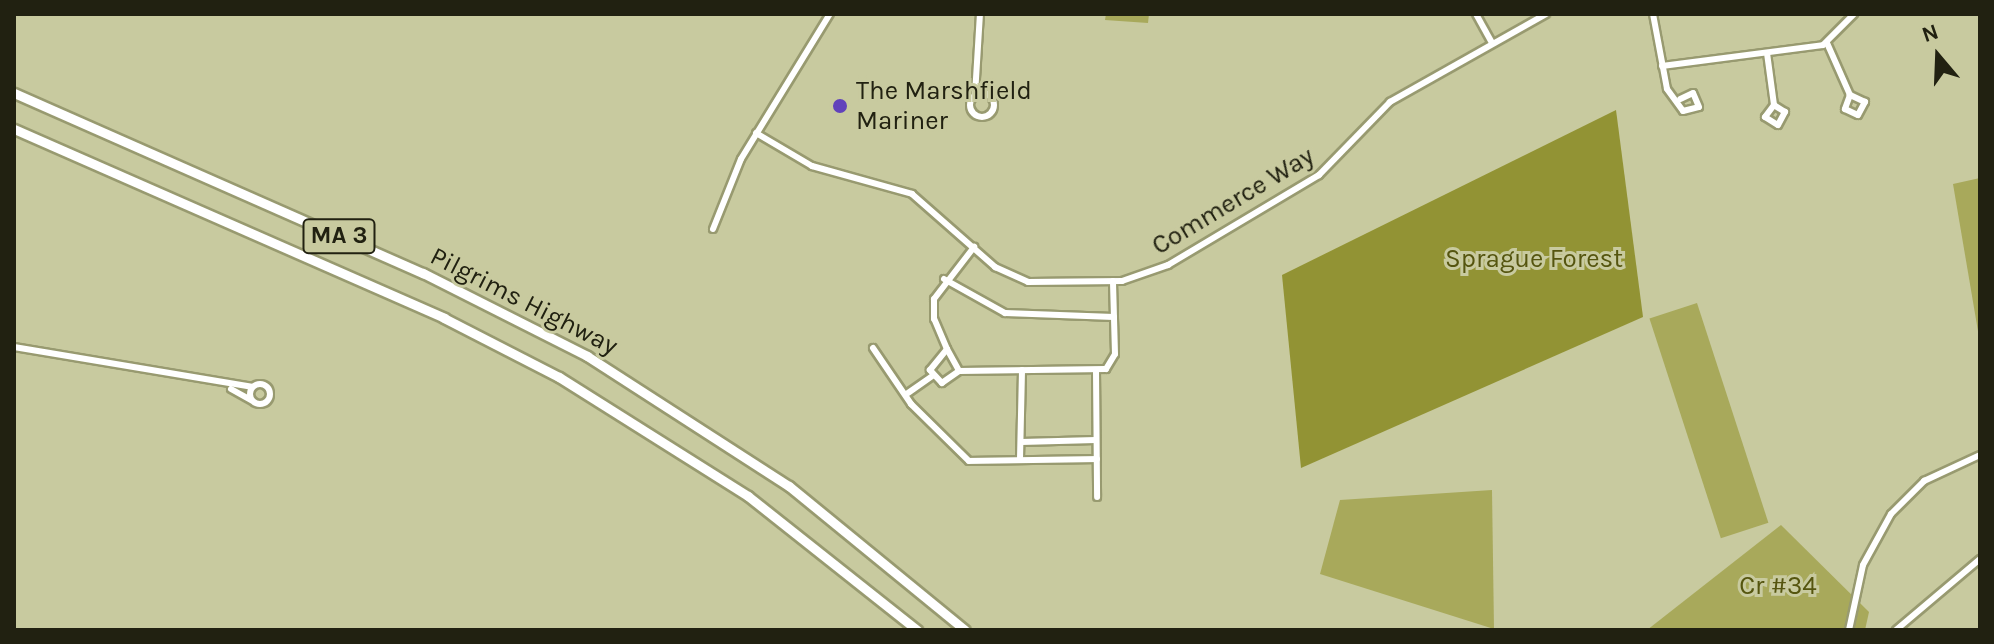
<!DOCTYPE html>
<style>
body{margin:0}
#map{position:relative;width:1994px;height:644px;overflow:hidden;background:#c8ca9f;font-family:Karla,sans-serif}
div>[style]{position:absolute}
.green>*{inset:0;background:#a8a95b;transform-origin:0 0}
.forest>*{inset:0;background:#929334}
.roads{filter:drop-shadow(2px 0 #989a70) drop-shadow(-2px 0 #989a70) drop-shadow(0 2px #989a70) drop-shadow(0 -2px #989a70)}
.minor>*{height:6px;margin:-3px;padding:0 3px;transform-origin:3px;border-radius:3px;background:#fff}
.minor>.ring{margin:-3px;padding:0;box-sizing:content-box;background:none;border:6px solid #fff;border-radius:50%}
.highway>*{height:9px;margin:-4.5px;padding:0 4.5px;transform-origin:4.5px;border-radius:4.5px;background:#fff}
.dots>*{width:22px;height:22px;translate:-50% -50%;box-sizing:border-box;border:4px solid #c8ca9f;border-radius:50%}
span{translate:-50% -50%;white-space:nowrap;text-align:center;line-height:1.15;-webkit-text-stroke:6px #c8ca9f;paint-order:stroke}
.shield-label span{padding:2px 6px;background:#c8ca9f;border:2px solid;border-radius:6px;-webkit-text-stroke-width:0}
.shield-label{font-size:24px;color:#212111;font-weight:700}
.poi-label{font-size:26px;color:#212111}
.left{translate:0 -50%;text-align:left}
.street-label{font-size:26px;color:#212111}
.park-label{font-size:26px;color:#55550f}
.frame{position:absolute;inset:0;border:16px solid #212111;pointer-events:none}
.north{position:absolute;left:1898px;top:16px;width:80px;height:80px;-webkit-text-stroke:6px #c8ca9f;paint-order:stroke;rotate:341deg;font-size:22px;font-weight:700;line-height:32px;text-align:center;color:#212111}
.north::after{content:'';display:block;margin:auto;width:28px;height:36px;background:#212111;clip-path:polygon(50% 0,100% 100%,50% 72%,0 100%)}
</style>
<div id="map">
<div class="green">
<div style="clip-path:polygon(1106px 14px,1149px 14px,1148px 23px,1105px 20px)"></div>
<div style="clip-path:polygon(1980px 178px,1980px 343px,1953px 184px)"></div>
<div style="left:1697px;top:303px;width:231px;height:50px;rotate:72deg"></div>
<div style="clip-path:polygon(1492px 490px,1494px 629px,1320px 574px,1340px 500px)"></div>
<div style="clip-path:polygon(1781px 525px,1869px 612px,1865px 630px,1647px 630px)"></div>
</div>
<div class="forest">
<div style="clip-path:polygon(1616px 110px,1643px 317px,1301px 468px,1282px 275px)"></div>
</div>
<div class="roads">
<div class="minor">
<div style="left:1476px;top:14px;width:33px;rotate:61deg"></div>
<div style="left:1653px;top:14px;width:76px;rotate:79.4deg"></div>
<div style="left:1667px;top:89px;width:27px;rotate:54deg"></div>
<div style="left:1683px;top:111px;width:16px;rotate:-14deg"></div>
<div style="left:1699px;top:107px;width:15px;rotate:-113deg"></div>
<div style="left:1693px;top:93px;width:14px;rotate:155deg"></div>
<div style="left:1827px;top:43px;width:57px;rotate:66.1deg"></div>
<div style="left:1850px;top:95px;width:15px;rotate:110deg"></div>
<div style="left:1845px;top:109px;width:14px;rotate:25deg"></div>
<div style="left:1858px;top:115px;width:15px;rotate:-62deg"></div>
<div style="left:1865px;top:102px;width:17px;rotate:-155deg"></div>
<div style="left:1767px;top:53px;width:52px;rotate:82.3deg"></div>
<div style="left:1774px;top:105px;width:15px;rotate:127deg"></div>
<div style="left:1765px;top:117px;width:15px;rotate:32deg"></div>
<div style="left:1778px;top:125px;width:15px;rotate:-62deg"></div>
<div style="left:1785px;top:112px;width:13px;rotate:-148deg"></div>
<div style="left:1662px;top:66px;width:162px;rotate:-7.4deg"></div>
<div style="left:1823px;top:45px;width:44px;rotate:-45deg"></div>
<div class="ring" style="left:970px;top:93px;width:18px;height:18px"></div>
<div style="left:975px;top:95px;width:81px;rotate:-86.5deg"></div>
<div style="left:756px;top:133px;width:65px;rotate:30.5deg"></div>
<div style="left:812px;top:166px;width:104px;rotate:15.6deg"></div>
<div style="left:912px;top:194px;width:111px;rotate:41.3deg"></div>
<div style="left:995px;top:267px;width:36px;rotate:24deg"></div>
<div style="left:1028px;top:282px;width:94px;rotate:-0.6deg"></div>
<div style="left:1122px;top:281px;width:49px;rotate:-19.2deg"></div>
<div style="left:1168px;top:265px;width:176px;rotate:-30.8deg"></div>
<div style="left:1319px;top:175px;width:102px;rotate:-45.8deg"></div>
<div style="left:1390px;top:102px;width:179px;rotate:-29.4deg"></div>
<div style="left:713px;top:229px;width:75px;rotate:-68.2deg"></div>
<div style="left:741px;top:159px;width:170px;rotate:-58.5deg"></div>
<div style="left:944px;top:279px;width:70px;rotate:29.1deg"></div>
<div style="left:1005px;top:313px;width:109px;rotate:2.1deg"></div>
<div style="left:14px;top:347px;width:241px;rotate:9.5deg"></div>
<div style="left:873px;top:348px;width:68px;rotate:55.8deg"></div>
<div style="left:911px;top:404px;width:81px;rotate:44.5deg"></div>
<div style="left:969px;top:461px;width:128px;rotate:-0.9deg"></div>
<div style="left:947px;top:349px;width:25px;rotate:61deg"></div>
<div style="left:959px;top:371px;width:21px;rotate:145deg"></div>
<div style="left:942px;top:383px;width:18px;rotate:-133deg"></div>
<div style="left:930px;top:370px;width:27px;rotate:-51deg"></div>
<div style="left:947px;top:349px;width:33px;rotate:-113deg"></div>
<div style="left:934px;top:319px;width:20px;rotate:-90deg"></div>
<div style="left:934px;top:299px;width:66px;rotate:-52.4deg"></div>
<div style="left:959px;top:371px;width:147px;rotate:-0.8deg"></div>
<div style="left:1106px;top:369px;width:17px;rotate:-59deg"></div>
<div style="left:1115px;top:354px;width:73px;rotate:-91.6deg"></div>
<div style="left:1096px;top:371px;width:126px;rotate:89.5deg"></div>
<div class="ring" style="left:250px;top:384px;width:14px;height:14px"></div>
<div style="left:231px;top:389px;width:23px;rotate:29deg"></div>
<div style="left:908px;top:393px;width:29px;rotate:-35deg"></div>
<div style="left:1021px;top:442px;width:75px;rotate:-1.5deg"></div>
<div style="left:1020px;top:459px;width:89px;rotate:-88.7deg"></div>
<div style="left:1849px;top:630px;width:66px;rotate:-77.8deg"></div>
<div style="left:1863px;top:565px;width:58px;rotate:-61.2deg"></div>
<div style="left:1891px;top:514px;width:47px;rotate:-45deg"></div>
<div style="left:1924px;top:481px;width:62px;rotate:-24.9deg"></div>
<div style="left:1896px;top:630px;width:110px;rotate:-40.2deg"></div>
</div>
<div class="highway">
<div style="left:14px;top:93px;width:447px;rotate:23.8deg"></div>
<div style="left:423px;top:273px;width:184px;rotate:26.8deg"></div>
<div style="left:587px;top:356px;width:240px;rotate:32.8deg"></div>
<div style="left:789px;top:486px;width:227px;rotate:39.3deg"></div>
<div style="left:14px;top:129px;width:470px;rotate:23.7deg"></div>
<div style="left:444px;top:318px;width:129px;rotate:27.2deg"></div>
<div style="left:559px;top:377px;width:223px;rotate:32.2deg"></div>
<div style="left:748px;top:496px;width:216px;rotate:38.4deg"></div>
</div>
</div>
<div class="dots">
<div style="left:840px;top:106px;background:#6142bb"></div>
</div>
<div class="shield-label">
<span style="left:339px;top:236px">MA 3</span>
</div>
<div class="poi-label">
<span class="left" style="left:856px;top:106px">The Marshfield<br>Mariner</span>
</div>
<div class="street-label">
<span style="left:1233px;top:201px;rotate:-31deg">Commerce Way</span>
<span style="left:524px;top:301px;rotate:27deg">Pilgrims Highway</span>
</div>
<div class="park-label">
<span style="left:1534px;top:259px">Sprague Forest</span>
<span style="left:1778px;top:586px">Cr #34</span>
</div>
<div class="frame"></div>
<div class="north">N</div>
</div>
